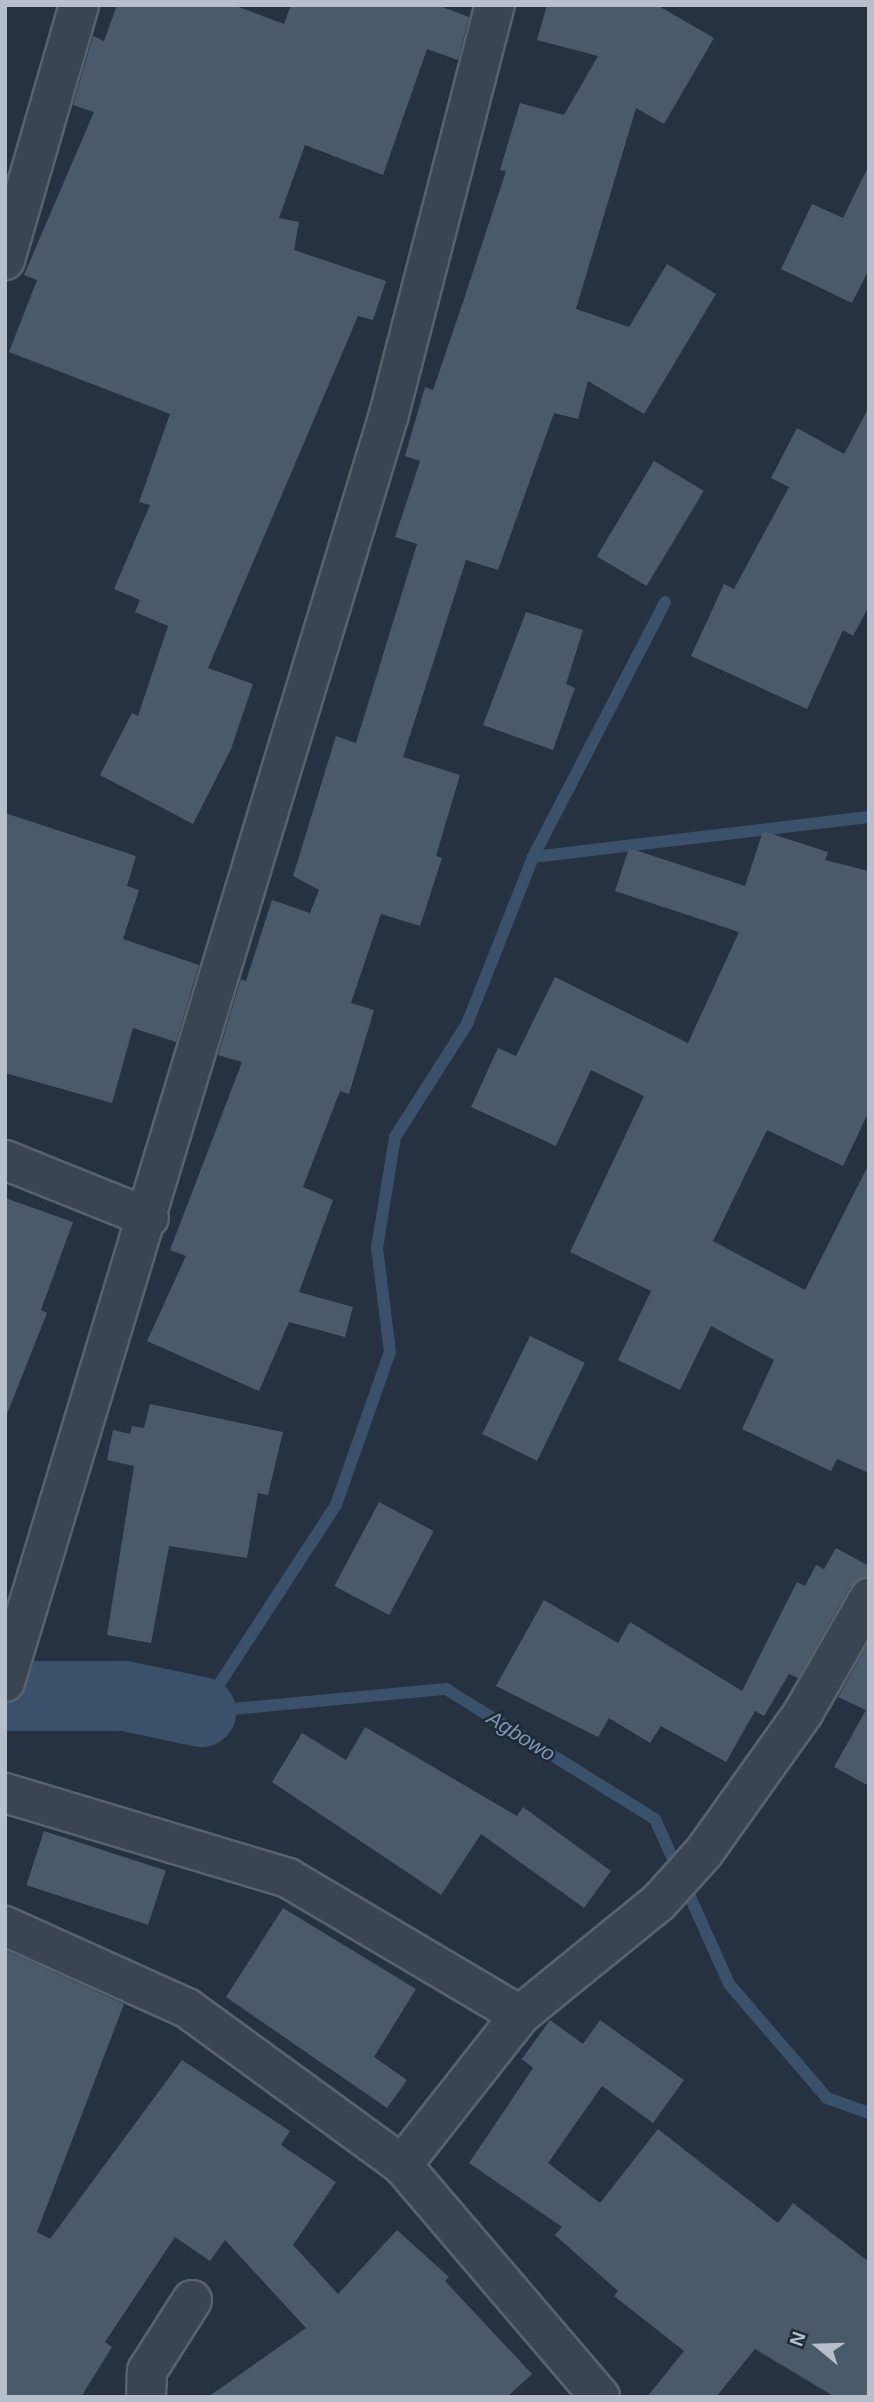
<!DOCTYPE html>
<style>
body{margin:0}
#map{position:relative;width:874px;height:2402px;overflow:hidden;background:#263242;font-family:Arial,sans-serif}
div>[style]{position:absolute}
.stream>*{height:12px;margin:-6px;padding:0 6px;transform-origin:6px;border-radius:6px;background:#3b506b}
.river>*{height:70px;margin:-35px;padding:0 35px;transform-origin:35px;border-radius:35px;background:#3b506b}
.building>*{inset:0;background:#4c596b;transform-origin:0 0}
.roads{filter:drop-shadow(2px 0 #58626f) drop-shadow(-2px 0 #58626f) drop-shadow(0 2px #58626f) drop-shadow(0 -2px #58626f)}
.street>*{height:38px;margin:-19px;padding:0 19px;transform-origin:19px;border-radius:19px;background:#3a4452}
span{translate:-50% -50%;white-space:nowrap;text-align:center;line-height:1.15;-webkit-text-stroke:5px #1f2937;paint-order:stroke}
.water-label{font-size:21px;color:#7e96b3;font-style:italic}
.frame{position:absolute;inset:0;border:7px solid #b7bfcc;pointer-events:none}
.north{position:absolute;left:783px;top:2311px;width:70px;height:70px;-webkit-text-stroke:5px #1f2937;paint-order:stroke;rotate:289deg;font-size:19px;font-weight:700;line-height:28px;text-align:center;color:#b7bfcc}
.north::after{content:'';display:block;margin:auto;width:24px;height:32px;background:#b7bfcc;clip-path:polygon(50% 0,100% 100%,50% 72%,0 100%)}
</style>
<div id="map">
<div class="stream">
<div style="left:533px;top:857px;width:338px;rotate:-6.8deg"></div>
<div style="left:201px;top:1712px;width:247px;rotate:-56.9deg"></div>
<div style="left:336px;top:1505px;width:162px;rotate:-70.6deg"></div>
<div style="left:390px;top:1352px;width:105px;rotate:-97.1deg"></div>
<div style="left:377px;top:1248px;width:112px;rotate:-80.8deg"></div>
<div style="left:395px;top:1137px;width:134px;rotate:-57.5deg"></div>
<div style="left:467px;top:1024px;width:180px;rotate:-68.4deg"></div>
<div style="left:533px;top:857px;width:287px;rotate:-62.6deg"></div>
<div style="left:201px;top:1712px;width:246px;rotate:-5.4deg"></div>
<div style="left:446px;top:1689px;width:246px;rotate:31.9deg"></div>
<div style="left:655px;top:1819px;width:181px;rotate:65.8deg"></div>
<div style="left:729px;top:1984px;width:150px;rotate:49.3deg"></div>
<div style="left:827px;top:2098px;width:45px;rotate:19.7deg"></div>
</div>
<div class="river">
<div style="left:5px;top:1696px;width:120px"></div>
<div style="left:125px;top:1696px;width:78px;rotate:11.9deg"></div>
</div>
<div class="building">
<div style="clip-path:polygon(117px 5px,233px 5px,284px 24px,291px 5px,437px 5px,469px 17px,458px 60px,427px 49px,383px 175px,305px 145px,279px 218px,299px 222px,294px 250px,386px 281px,373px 320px,358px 316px,208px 668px,253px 684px,231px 749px,193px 824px,100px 775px,132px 713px,138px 716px,168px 626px,135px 612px,140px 600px,114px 589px,150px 505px,139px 502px,170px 414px,9px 352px,37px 280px,24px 275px,94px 112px,73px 105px,93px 36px,104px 41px)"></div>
<div style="clip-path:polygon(547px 5px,657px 5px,714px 38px,664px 124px,636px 108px,576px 309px,629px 327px,667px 264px,716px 294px,644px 414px,588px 381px,578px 419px,554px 413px,498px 570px,466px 560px,403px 757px,460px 775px,436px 856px,442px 858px,420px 926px,381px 914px,351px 1003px,374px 1010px,349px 1094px,340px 1091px,303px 1187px,333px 1200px,299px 1292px,353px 1307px,345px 1337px,289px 1322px,259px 1391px,147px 1341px,186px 1256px,170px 1250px,242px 1062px,218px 1055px,241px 979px,246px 981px,272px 900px,310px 913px,319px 890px,293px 876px,336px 736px,356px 743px,417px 544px,395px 537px,420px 461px,405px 456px,425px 387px,433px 390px,464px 299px,506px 171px,500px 170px,520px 103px,564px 115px,598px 56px,537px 40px)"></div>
<div style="clip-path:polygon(869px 165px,869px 269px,852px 303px,781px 269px,812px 204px,843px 218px)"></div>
<div style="clip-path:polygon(869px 407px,869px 606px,853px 636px,843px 630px,807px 709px,691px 656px,724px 584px,734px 589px,789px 487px,771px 478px,797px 428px,844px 454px)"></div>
<div style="left:654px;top:461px;width:58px;height:111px;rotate:31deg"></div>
<div style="clip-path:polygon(526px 612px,583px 630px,566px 684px,575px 688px,553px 750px,483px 725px)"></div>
<div style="clip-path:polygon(5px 813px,136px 856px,127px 886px,139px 890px,123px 939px,199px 965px,176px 1042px,133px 1028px,112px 1103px,5px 1073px)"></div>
<div style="clip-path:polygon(763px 831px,828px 852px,825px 860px,869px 871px,869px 1111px,843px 1166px,767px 1130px,713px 1241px,805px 1290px,869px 1164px,869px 1473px,837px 1459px,831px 1471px,742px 1429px,774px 1360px,711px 1326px,680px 1390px,618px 1360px,651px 1291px,570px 1252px,644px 1096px,591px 1070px,556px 1146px,471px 1107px,498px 1048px,516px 1056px,555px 977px,688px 1043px,739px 932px,615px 891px,629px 848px,745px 886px)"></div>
<div style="clip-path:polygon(5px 1198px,73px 1222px,41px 1310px,47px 1313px,7px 1414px)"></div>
<div style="left:530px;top:1336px;width:61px;height:109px;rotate:26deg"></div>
<div style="clip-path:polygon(150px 1404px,283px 1432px,268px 1495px,258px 1493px,247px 1558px,169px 1546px,151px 1643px,107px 1635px,134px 1466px,107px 1460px,113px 1430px,130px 1434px,132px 1426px,144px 1428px)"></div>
<div style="left:379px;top:1502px;width:62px;height:95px;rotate:28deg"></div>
<div style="clip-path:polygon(836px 1548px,869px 1566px,869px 1576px,850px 1587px,798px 1678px,789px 1674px,764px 1716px,755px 1711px,726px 1762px,661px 1726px,650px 1743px,609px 1718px,598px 1737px,496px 1686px,544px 1600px,618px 1643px,630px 1622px,742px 1691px,797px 1582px,805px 1586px,816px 1565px,824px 1569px)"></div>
<div style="clip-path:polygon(869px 1642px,869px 1786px,834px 1767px,866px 1710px,838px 1697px)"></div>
<div style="clip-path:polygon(365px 1727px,517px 1816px,523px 1807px,611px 1871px,584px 1908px,481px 1834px,441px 1895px,272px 1782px,302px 1733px,346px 1760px)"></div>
<div style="left:44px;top:1831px;width:128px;height:57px;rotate:18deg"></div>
<div style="clip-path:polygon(283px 1908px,416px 1989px,374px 2057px,407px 2080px,387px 2108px,226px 1997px)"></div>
<div style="clip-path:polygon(5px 1950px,124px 2004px,37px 2232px,50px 2239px,182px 2060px,290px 2131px,281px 2145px,336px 2182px,293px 2245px,338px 2294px,397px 2230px,449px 2277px,445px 2281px,532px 2374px,507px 2397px,208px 2397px,306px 2328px,225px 2240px,210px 2261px,175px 2237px,105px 2342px,112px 2347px,81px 2397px,5px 2397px)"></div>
<div style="clip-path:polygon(550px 2020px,583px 2044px,600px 2020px,684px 2080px,653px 2123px,602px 2086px,548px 2163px,600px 2203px,658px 2129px,778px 2223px,793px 2203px,869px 2262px,869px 2397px,835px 2397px,755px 2349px,716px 2397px,647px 2397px,684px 2351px,614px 2296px,618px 2291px,555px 2235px,562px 2227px,469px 2163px,533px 2068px,522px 2059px)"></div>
</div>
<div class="roads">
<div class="street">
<div style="left:5px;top:260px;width:266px;rotate:-73.8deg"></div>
<div style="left:5px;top:1160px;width:155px;rotate:21.9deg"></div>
<div style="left:5px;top:1682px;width:1325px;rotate:-73.15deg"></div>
<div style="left:389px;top:414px;width:423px;rotate:-75.5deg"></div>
<div style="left:5px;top:1793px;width:295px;rotate:16.7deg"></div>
<div style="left:288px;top:1878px;width:269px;rotate:30.6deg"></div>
<div style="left:5px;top:1926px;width:200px;rotate:24.3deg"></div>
<div style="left:187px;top:2008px;width:266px;rotate:36.1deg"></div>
<div style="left:402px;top:2165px;width:305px;rotate:49.5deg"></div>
<div style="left:402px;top:2165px;width:191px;rotate:-51.8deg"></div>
<div style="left:520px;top:2015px;width:179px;rotate:-39.1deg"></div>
<div style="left:659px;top:1902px;width:67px;rotate:-48deg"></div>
<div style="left:704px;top:1852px;width:171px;rotate:-54.5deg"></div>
<div style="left:803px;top:1713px;width:133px;rotate:-60.1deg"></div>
<div style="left:146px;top:2397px;width:26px;rotate:-88deg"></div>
<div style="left:147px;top:2371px;width:84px;rotate:-57.6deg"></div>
</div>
</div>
<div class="water-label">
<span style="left:521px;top:1736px;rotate:32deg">Agbowo</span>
</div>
<div class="frame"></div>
<div class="north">N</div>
</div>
